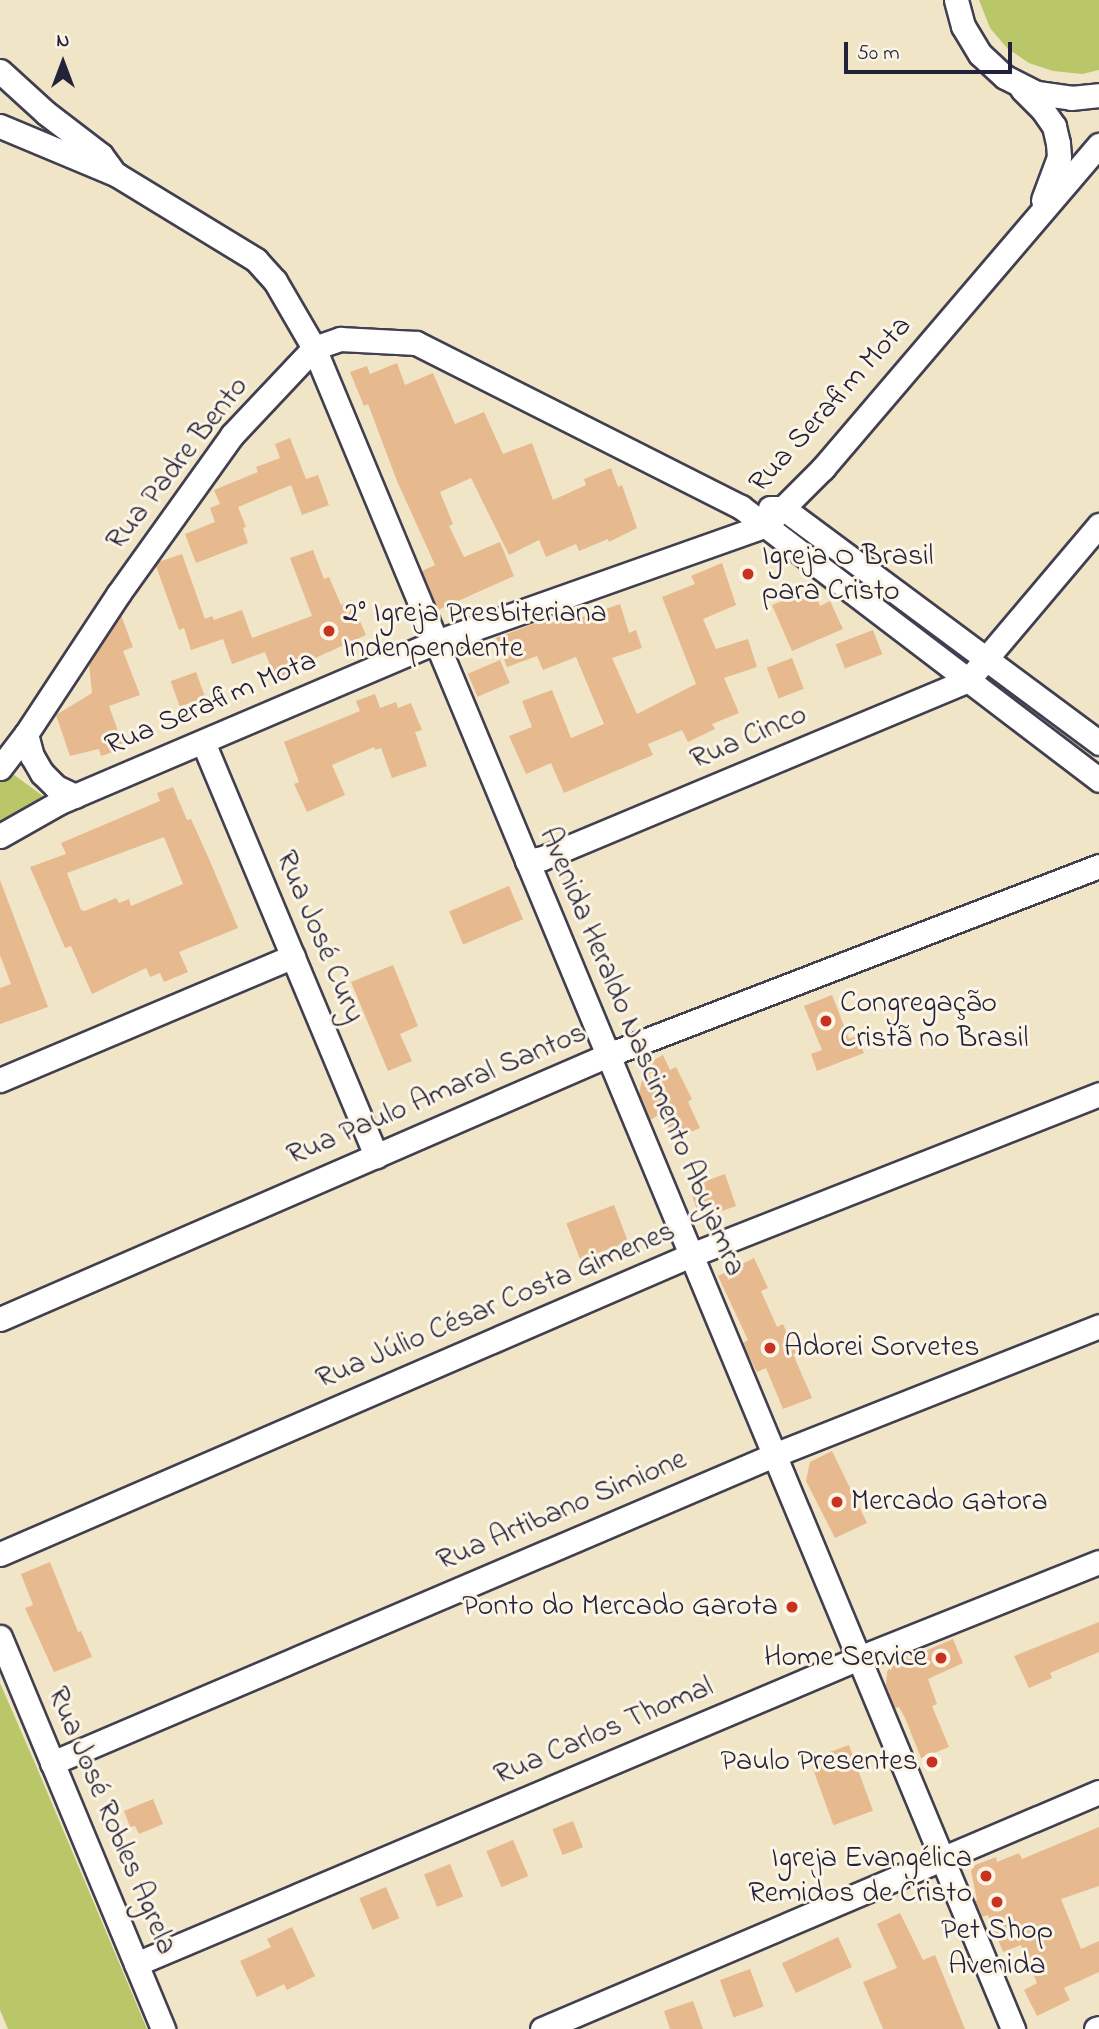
<!DOCTYPE html>
<meta charset="utf-8">
<style>
body{margin:0}
#map{position:relative;width:1099px;height:2029px;overflow:hidden;background:#f1e5c7;font-family:"Indie Flower",sans-serif}
div>[style]{position:absolute}
.green>*{inset:0;background:#b9c769}
.building>*{inset:0;background:#e7b98f;transform-origin:0 0}
.roads{filter:drop-shadow(2px 0 #413f50) drop-shadow(-2px 0 #413f50) drop-shadow(0 2px #413f50) drop-shadow(0 -2px #413f50)}
.street>*{height:23px;margin:-11.5px;padding:0 11.5px;transform-origin:11.5px;border-radius:11.5px;background:#fff}
.dots>*{width:19px;height:19px;translate:-50% -50%;box-sizing:border-box;border:4px solid #fcf5e5;border-radius:50%}
span{translate:-50% -50%;white-space:nowrap;text-align:center;line-height:1.15;-webkit-text-stroke:6px #fcf5e5;paint-order:stroke}
.street-label{font-size:30px;color:#22223b}
.poi-label{font-size:30px;color:#22223b}
.left{translate:0 -50%;text-align:left}
.right{translate:-100% -50%;text-align:right}
.north{position:absolute;left:28px;top:28px;width:70px;height:70px;-webkit-text-stroke:5px #fcf5e5;paint-order:stroke;rotate:0deg;font-size:19px;font-weight:700;line-height:28px;text-align:center;color:#22223b}
.north::after{content:'';display:block;margin:auto;width:24px;height:32px;background:#22223b;clip-path:polygon(50% 0,100% 100%,50% 72%,0 100%)}
.scale{position:absolute;left:844px;top:42px;width:168px;height:32px;box-sizing:border-box;border:4px solid #22223b;border-top:0;padding-left:9px;font-size:21px;line-height:24px;white-space:nowrap;color:#22223b;-webkit-text-stroke:5px #fcf5e5;paint-order:stroke}
</style>
<div id="map">
<div class="green">
<div style="clip-path:polygon(979px 0,1099px 0,1099px 70px,1082px 74px,1053px 71px,1029px 63px,1007px 48px,990px 28px)"></div>
<div style="clip-path:polygon(6px 769px,47px 799px,0 825px,0 779px)"></div>
<div style="clip-path:polygon(0 1683px,37px 1768px,147px 2029px,8px 2029px,0 2010px)"></div>
</div>
<div class="building">
<div style="clip-path:polygon(397px 363px,405px 385px,433px 373px,455px 424px,484px 412px,503px 454px,532px 443px,553px 500px,586px 485px,584px 479px,611px 468px,618px 487px,622px 485px,637px 528px,609px 542px,608px 539px,579px 551px,576px 544px,546px 557px,539px 540px,509px 555px,471px 478px,440px 492px,453px 524px,449px 526px,464px 557px,500px 542px,514px 576px,438px 610px,422px 571px,435px 565px,397px 481px,368px 404px,364px 406px,350px 372px,367px 366px,370px 374px)"></div>
<div style="clip-path:polygon(290px 438px,306px 479px,318px 475px,329px 505px,302px 515px,291px 485px,238px 507px,246px 527px,243px 528px,248px 543px,196px 563px,185px 534px,215px 522px,210px 508px,220px 504px,214px 490px,258px 472px,256px 467px,280px 458px,275px 444px)"></div>
<div style="clip-path:polygon(313px 550px,324px 579px,329px 577px,341px 605px,351px 600px,366px 635px,300px 665px,302px 672px,276px 681px,265px 652px,232px 664px,223px 639px,191px 650px,184px 628px,179px 630px,156px 566px,158px 562px,182px 554px,205px 619px,212px 616px,214px 620px,242px 610px,252px 638px,312px 616px,290px 558px)"></div>
<div style="clip-path:polygon(722px 563px,736px 605px,703px 619px,716px 649px,748px 639px,757px 667px,724px 678px,739px 713px,712px 724px,715px 729px,688px 742px,682px 730px,648px 744px,653px 755px,564px 793px,551px 763px,526px 774px,509px 736px,532px 727px,522px 701px,552px 690px,571px 738px,604px 724px,576px 657px,543px 670px,537px 656px,507px 667px,496px 638px,549px 618px,551px 623px,560px 619px,562px 624px,620px 604px,629px 633px,636px 630px,642px 648px,612px 658px,637px 714px,696px 684px,662px 597px,695px 584px,691px 576px)"></div>
<div style="clip-path:polygon(813px 589px,820px 606px,830px 601px,843px 629px,792px 651px,772px 605px)"></div>
<div style="clip-path:polygon(121px 615px,133px 647px,123px 651px,140px 695px,109px 706px,124px 748px,101px 756px,99px 749px,70px 756px,56px 715px,92px 693px,89px 664px)"></div>
<div style="left:873px;top:630px;width:26px;height:40px;rotate:69deg"></div>
<div style="left:792px;top:658px;width:33px;height:27px;rotate:69deg"></div>
<div style="left:500px;top:660px;width:25px;height:35px;rotate:67deg"></div>
<div style="left:196px;top:672px;width:27px;height:27px;rotate:70deg"></div>
<div style="clip-path:polygon(375px 694px,380px 708px,396px 702px,398px 708px,411px 703px,422px 730px,415px 732px,427px 766px,392px 778px,381px 748px,375px 750px,374px 747px,332px 765px,345px 795px,307px 812px,294px 784px,299px 782px,284px 742px,360px 711px,356px 701px)"></div>
<div style="clip-path:polygon(evenodd,173px 787px,187px 820px,191px 819px,209px 859px,238px 928px,179px 952px,188px 972px,164px 982px,160px 973px,150px 977px,146px 968px,92px 994px,71px 946px,65px 948px,30px 867px,66px 854px,61px 843px,160px 801px,157px 793px,173px 787px,164px 837px,183px 884px,131px 906px,129px 899px,119px 903px,116px 898px,85px 911px,81px 910px,67px 873px,164px 837px)"></div>
<div style="clip-path:polygon(0 880px,48px 1007px,0 1024px,0 988px,11px 984px,0 955px)"></div>
<div style="left:509px;top:886px;width:36px;height:65px;rotate:67deg"></div>
<div style="clip-path:polygon(393px 965px,418px 1026px,400px 1034px,412px 1061px,388px 1071px,351px 982px)"></div>
<div style="clip-path:polygon(832px 995px,849px 1039px,857px 1036px,864px 1053px,817px 1071px,811px 1054px,822px 1050px,804px 1006px)"></div>
<div style="clip-path:polygon(663px 1055px,670px 1070px,676px 1067px,692px 1099px,688px 1102px,700px 1128px,674px 1139px,662px 1113px,650px 1120px,639px 1094px,645px 1065px)"></div>
<div style="clip-path:polygon(725px 1174px,736px 1206px,713px 1214px,701px 1212px,696px 1207px,689px 1187px)"></div>
<div style="left:614px;top:1205px;width:39px;height:51px;rotate:69deg"></div>
<div style="clip-path:polygon(754px 1258px,768px 1288px,761px 1291px,777px 1327px,783px 1324px,796px 1353px,793px 1354px,812px 1398px,783px 1409px,766px 1368px,757px 1372px,746px 1351px,743px 1343px,748px 1340px,718px 1276px)"></div>
<div style="clip-path:polygon(832px 1451px,867px 1523px,835px 1538px,806px 1481px,810px 1462px)"></div>
<div style="clip-path:polygon(50px 1562px,78px 1632px,81px 1631px,92px 1657px,54px 1672px,25px 1608px,33px 1605px,21px 1574px)"></div>
<div style="clip-path:polygon(1099px 1622px,1099px 1652px,1050px 1673px,1052px 1678px,1029px 1688px,1014px 1656px)"></div>
<div style="clip-path:polygon(953px 1639px,963px 1663px,928px 1679px,937px 1704px,932px 1706px,949px 1747px,921px 1758px,905px 1718px,899px 1707px,895px 1708px,886px 1686px,887px 1672px,896px 1658px,916px 1650px,918px 1654px)"></div>
<div style="left:849px;top:1745px;width:70px;height:42px;rotate:70deg"></div>
<div style="clip-path:polygon(153px 1799px,163px 1824px,139px 1834px,135px 1826px,130px 1827px,124px 1811px)"></div>
<div style="left:573px;top:1821px;width:28px;height:22px;rotate:69deg"></div>
<div style="clip-path:polygon(1099px 1827px,1099px 1886px,1061px 1899px,1081px 1949px,1099px 1941px,1099px 1972px,1064px 1988px,1070px 2000px,1037px 2016px,1024px 1990px,1037px 1983px,1021px 1945px,1003px 1952px,988px 1915px,982px 1917px,975px 1901px,977px 1900px,971px 1871px,975px 1865px,996px 1857px,997px 1862px,1019px 1853px,1022px 1859px)"></div>
<div style="left:513px;top:1840px;width:39px;height:29px;rotate:67deg"></div>
<div style="left:450px;top:1864px;width:35px;height:28px;rotate:68deg"></div>
<div style="left:386px;top:1887px;width:34px;height:29px;rotate:67deg"></div>
<div style="clip-path:polygon(900px 1913px,923px 1960px,935px 1955px,965px 2029px,883px 2029px,863px 1982px,897px 1968px,877px 1924px)"></div>
<div style="clip-path:polygon(292px 1927px,315px 1976px,287px 1990px,284px 1984px,257px 1997px,240px 1961px,271px 1947px,267px 1939px)"></div>
<div style="left:838px;top:1937px;width:33px;height:62px;rotate:65deg"></div>
<div style="left:750px;top:1969px;width:40px;height:32px;rotate:70deg"></div>
<div style="clip-path:polygon(693px 2001px,703px 2029px,670px 2029px,664px 2011px)"></div>
</div>
<div class="roads">
<div class="street">
<div style="left:956px;top:0;width:27px;rotate:75deg"></div>
<div style="left:963px;top:26px;width:33px;rotate:59deg"></div>
<div style="left:980px;top:54px;width:34px;rotate:43deg"></div>
<div style="left:1005px;top:77px;width:36px;rotate:27deg"></div>
<div style="left:1037px;top:93px;width:34px;rotate:8deg"></div>
<div style="left:1071px;top:98px;width:28px;rotate:-6deg"></div>
<div style="left:0;top:71px;width:62px;rotate:42.4deg"></div>
<div style="left:46px;top:113px;width:69px;rotate:37.4deg"></div>
<div style="left:101px;top:155px;width:19px;rotate:54deg"></div>
<div style="left:1022px;top:89px;width:28px;rotate:45deg"></div>
<div style="left:1042px;top:109px;width:21px;rotate:55deg"></div>
<div style="left:1054px;top:126px;width:17px;rotate:77deg"></div>
<div style="left:1058px;top:143px;width:14px;rotate:86deg"></div>
<div style="left:1059px;top:157px;width:46px;rotate:110.4deg"></div>
<div style="left:0;top:126px;width:127px;rotate:22.7deg"></div>
<div style="left:117px;top:175px;width:163px;rotate:31.4deg"></div>
<div style="left:256px;top:260px;width:28px;rotate:48deg"></div>
<div style="left:275px;top:281px;width:78px;rotate:59.8deg"></div>
<div style="left:314px;top:348px;width:1821px;rotate:67.42deg"></div>
<div style="left:770px;top:508px;width:13px"></div>
<div style="left:783px;top:508px;width:394px;rotate:36.6deg"></div>
<div style="left:26px;top:734px;width:23px;rotate:75deg"></div>
<div style="left:32px;top:756px;width:20px;rotate:60deg"></div>
<div style="left:42px;top:773px;width:20px;rotate:45deg"></div>
<div style="left:56px;top:787px;width:21px;rotate:25deg"></div>
<div style="left:203px;top:742px;width:449px;rotate:67.3deg"></div>
<div style="left:0;top:768px;width:43px;rotate:-52.6deg"></div>
<div style="left:26px;top:734px;width:169px;rotate:-56.6deg"></div>
<div style="left:119px;top:593px;width:194px;rotate:-54.4deg"></div>
<div style="left:232px;top:435px;width:120px;rotate:-46.7deg"></div>
<div style="left:314px;top:348px;width:28px;rotate:-19deg"></div>
<div style="left:340px;top:339px;width:76px;rotate:3deg"></div>
<div style="left:416px;top:343px;width:364px;rotate:26.8deg"></div>
<div style="left:741px;top:507px;width:450px;rotate:37.3deg"></div>
<div style="left:0;top:836px;width:67px;rotate:-29.6deg"></div>
<div style="left:58px;top:803px;width:411px;rotate:-23.1deg"></div>
<div style="left:436px;top:642px;width:350px;rotate:-19.5deg"></div>
<div style="left:766px;top:525px;width:81px;rotate:-45deg"></div>
<div style="left:823px;top:468px;width:425px;rotate:-49.5deg"></div>
<div style="left:527px;top:861px;width:16px;rotate:-11deg"></div>
<div style="left:543px;top:858px;width:461px;rotate:-22.7deg"></div>
<div style="left:968px;top:680px;width:203px;rotate:-49.8deg"></div>
<div style="left:0;top:1080px;width:318px;rotate:-22.9deg"></div>
<div style="left:0;top:1319px;width:663px;rotate:-23.47deg"></div>
<div style="left:608px;top:1055px;width:526px;rotate:-21.05deg"></div>
<div style="left:0;top:1554px;width:753px;rotate:-23.4deg"></div>
<div style="left:691px;top:1255px;width:439px;rotate:-21.5deg"></div>
<div style="left:0;top:1637px;width:425px;rotate:67.4deg"></div>
<div style="left:52px;top:1763px;width:785px;rotate:-23.1deg"></div>
<div style="left:774px;top:1455px;width:350px;rotate:-21.6deg"></div>
<div style="left:136px;top:1964px;width:785px;rotate:-22.94deg"></div>
<div style="left:859px;top:1658px;width:258px;rotate:-21.8deg"></div>
<div style="left:542px;top:2029px;width:605px;rotate:-23.05deg"></div>
<div style="left:1096px;top:2029px;width:3px;rotate:-18deg"></div>
</div>
</div>
<div class="dots">
<div style="left:748px;top:574px;background:#c8321e"></div>
<div style="left:329px;top:631px;background:#c8321e"></div>
<div style="left:826px;top:1021px;background:#c8321e"></div>
<div style="left:770px;top:1348px;background:#c8321e"></div>
<div style="left:837px;top:1502px;background:#c8321e"></div>
<div style="left:792px;top:1607px;background:#c8321e"></div>
<div style="left:941px;top:1658px;background:#c8321e"></div>
<div style="left:932px;top:1762px;background:#c8321e"></div>
<div style="left:986px;top:1876px;background:#c8321e"></div>
<div style="left:997px;top:1902px;background:#c8321e"></div>
</div>
<div class="street-label">
<span style="left:831px;top:405px;rotate:-48deg">Rua Serafim Mota</span>
<span style="left:178px;top:464px;rotate:-52deg">Rua Padre Bento</span>
<span style="left:211px;top:704px;rotate:-23deg">Rua Serafim Mota</span>
<span style="left:749px;top:738px;rotate:-23deg">Rua Cinco</span>
<span style="left:319px;top:937px;rotate:67deg">Rua José Cury</span>
<span style="left:641px;top:1052px;rotate:67deg">Avenida Heraldo Nascimento Abujamra</span>
<span style="left:437px;top:1095px;rotate:-23deg">Rua Paulo Amaral Santos</span>
<span style="left:496px;top:1306px;rotate:-23deg">Rua Júlio César Costa Gimenes</span>
<span style="left:562px;top:1511px;rotate:-23deg">Rua Artibano Simione</span>
<span style="left:604px;top:1732px;rotate:-23deg">Rua Carlos Thomal</span>
<span style="left:111px;top:1821px;rotate:67deg">Rua José Robles Agrela</span>
</div>
<div class="poi-label">
<span class="left" style="left:762px;top:574px">Igreja O Brasil<br>para Cristo</span>
<span class="left" style="left:343px;top:631px">2° Igreja Presbiteriana<br>Indenpendente</span>
<span class="left" style="left:840px;top:1021px">Congregação<br>Cristã no Brasil</span>
<span class="left" style="left:784px;top:1348px">Adorei Sorvetes</span>
<span class="left" style="left:851px;top:1502px">Mercado Gatora</span>
<span class="right" style="left:778px;top:1607px">Ponto do Mercado Garota</span>
<span class="right" style="left:927px;top:1658px">Home Service</span>
<span class="right" style="left:918px;top:1762px">Paulo Presentes</span>
<span class="right" style="left:972px;top:1876px">Igreja Evangélica<br>Remidos de Cristo</span>
<span style="left:997px;top:1948px">Pet Shop<br>Avenida</span>
</div>
<div class="north">N</div>
<div class="scale">50 m</div>
</div>
